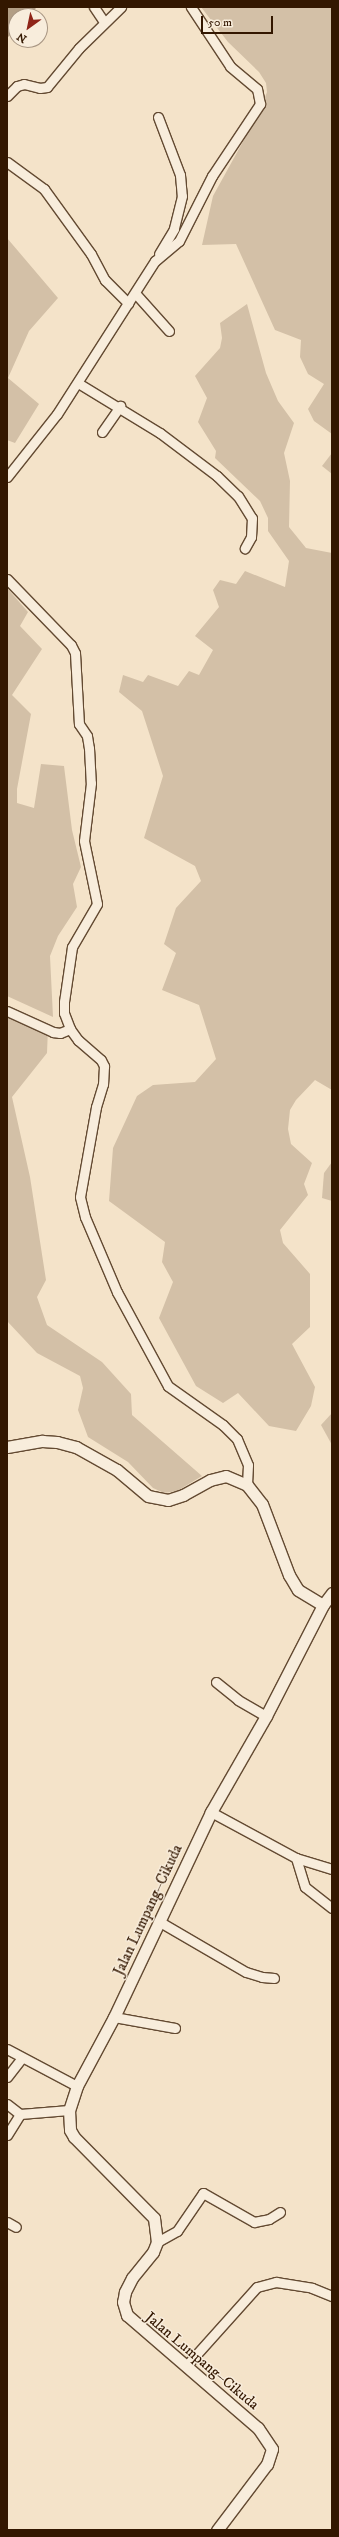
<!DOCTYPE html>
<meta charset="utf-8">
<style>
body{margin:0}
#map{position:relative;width:339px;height:2537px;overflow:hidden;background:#f4e3c9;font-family:"IM FELL DW Pica",serif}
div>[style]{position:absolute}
.green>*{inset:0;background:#d3c0a7}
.water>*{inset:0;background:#b29e85}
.roads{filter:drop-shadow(1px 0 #634a32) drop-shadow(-1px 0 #634a32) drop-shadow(0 1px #634a32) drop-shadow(0 -1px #634a32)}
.minor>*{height:9px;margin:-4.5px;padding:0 4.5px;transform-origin:4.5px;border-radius:4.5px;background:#f8eddc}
.tertiary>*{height:11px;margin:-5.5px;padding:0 5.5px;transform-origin:5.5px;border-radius:5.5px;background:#f8eddc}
span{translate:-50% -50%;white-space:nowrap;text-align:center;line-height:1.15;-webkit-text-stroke:3px #f8eddc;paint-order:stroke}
.street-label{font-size:15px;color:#331700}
.frame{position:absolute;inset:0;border:8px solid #331700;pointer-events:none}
.north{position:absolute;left:8px;top:8px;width:40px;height:40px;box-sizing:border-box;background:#f8eddc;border:1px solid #a99784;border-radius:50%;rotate:213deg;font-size:11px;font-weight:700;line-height:16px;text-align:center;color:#331700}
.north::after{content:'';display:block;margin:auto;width:14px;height:18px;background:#8f2418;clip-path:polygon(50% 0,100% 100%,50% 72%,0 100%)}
.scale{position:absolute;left:201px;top:16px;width:72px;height:18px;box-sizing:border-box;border:2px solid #331700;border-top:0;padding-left:5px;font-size:12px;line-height:14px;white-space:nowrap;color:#331700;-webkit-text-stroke:3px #f8eddc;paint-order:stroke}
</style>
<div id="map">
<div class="green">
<div style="clip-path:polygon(201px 7px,332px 7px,332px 434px,314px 421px,308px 409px,324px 384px,308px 374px,300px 357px,301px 340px,275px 330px,236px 244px,202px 245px,213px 196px,261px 109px,267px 92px,266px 83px,259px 72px,228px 42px)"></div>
<div style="clip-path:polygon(7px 238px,58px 298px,29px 331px,8px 378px,39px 404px,15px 443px,7px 440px)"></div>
<div style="clip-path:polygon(247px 304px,266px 373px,278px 401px,294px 423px,284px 453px,290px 481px,289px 527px,306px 548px,332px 553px,332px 1090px,315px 1080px,296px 1100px,290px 1110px,288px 1129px,291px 1144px,312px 1163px,304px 1184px,308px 1195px,280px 1230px,283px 1243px,310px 1274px,310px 1327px,292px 1344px,315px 1387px,311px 1406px,296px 1431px,269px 1426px,238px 1393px,223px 1403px,196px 1386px,159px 1318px,173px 1282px,162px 1262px,165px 1242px,109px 1201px,113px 1148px,137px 1096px,153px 1085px,195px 1082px,216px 1059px,199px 1005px,162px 990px,176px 953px,164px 944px,176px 908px,201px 881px,195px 866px,144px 838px,163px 776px,142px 711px,119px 692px,123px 675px,143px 682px,148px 675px,178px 686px,189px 671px,199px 675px,213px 650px,195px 636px,219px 607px,213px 590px,220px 580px,236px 584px,245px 571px,285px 587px,289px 561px,268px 531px,268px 518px,260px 501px,215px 458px,216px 451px,198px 422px,207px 398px,195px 376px,220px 348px,222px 338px,220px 323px)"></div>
<div style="clip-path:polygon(332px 453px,332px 474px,322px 466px)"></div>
<div style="clip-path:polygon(7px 588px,28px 612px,20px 626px,42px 649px,12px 695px,31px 714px,17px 789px,17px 803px,34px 808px,41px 764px,64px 766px,72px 830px,81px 867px,73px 884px,77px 907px,58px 936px,50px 956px,53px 1017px,7px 996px)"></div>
<div style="clip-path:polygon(7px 1011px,48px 1028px,47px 1053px,12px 1097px,30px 1177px,46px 1280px,37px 1297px,47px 1325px,102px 1362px,131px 1394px,132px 1415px,202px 1476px,177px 1491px,164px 1493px,153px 1488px,128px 1462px,88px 1437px,78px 1410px,83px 1388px,80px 1376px,37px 1353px,7px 1321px)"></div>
<div style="clip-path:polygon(332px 1162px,332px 1201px,322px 1198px,324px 1173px)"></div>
<div style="clip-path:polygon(332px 1413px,332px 1445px,321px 1425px)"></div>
</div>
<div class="water">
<div style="clip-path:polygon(7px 7px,37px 7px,28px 16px,16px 16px,16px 29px,7px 38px)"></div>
</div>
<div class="roads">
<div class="minor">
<div style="left:94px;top:7px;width:18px;rotate:56deg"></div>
<div style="left:7px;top:96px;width:14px;rotate:-45deg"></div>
<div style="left:17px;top:86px;width:7px;rotate:-16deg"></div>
<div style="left:24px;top:84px;width:16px;rotate:14deg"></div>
<div style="left:40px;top:88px;width:7px;rotate:-8deg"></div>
<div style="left:47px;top:87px;width:50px;rotate:-50.6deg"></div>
<div style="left:79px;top:48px;width:59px;rotate:-44.3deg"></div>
<div style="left:158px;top:117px;width:62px;rotate:69.2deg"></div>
<div style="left:180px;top:175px;width:21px;rotate:85deg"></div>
<div style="left:182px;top:196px;width:34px;rotate:104deg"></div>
<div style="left:174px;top:229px;width:29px;rotate:121deg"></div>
<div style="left:7px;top:162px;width:46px;rotate:36.1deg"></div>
<div style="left:44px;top:189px;width:80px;rotate:54.1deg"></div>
<div style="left:91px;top:254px;width:30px;rotate:62deg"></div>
<div style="left:105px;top:280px;width:33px;rotate:45deg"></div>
<div style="left:135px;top:293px;width:51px;rotate:48.2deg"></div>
<div style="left:78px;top:383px;width:96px;rotate:31.4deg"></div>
<div style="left:160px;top:433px;width:71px;rotate:37deg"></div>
<div style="left:217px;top:476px;width:29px;rotate:44deg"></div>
<div style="left:238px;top:496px;width:26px;rotate:58deg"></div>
<div style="left:252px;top:518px;width:19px;rotate:93deg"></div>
<div style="left:251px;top:537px;width:13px;rotate:119deg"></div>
<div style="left:102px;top:432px;width:32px;rotate:-55deg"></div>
<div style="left:7px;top:477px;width:80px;rotate:-51.6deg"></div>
<div style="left:57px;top:414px;width:182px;rotate:-57.4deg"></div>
<div style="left:155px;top:261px;width:31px;rotate:-40deg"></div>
<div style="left:179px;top:241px;width:73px;rotate:-63.1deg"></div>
<div style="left:212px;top:176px;width:87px;rotate:-56.3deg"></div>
<div style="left:260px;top:104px;width:15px;rotate:-101deg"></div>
<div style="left:257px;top:89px;width:35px;rotate:-140deg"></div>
<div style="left:230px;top:66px;width:71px;rotate:-123.5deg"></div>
<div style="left:7px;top:579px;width:92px;rotate:45.9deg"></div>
<div style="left:71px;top:645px;width:9px;rotate:63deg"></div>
<div style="left:75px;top:653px;width:71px;rotate:86.8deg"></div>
<div style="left:79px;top:724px;width:14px;rotate:56deg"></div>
<div style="left:87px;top:736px;width:12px;rotate:81deg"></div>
<div style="left:89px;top:748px;width:35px;rotate:87deg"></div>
<div style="left:91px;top:783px;width:58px;rotate:96.9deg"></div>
<div style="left:84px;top:841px;width:64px;rotate:78.3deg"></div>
<div style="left:97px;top:904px;width:50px;rotate:120.2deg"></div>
<div style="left:72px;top:947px;width:56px;rotate:98.3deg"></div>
<div style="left:64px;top:1002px;width:11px;rotate:90deg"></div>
<div style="left:64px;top:1013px;width:17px;rotate:69deg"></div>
<div style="left:70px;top:1029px;width:14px;rotate:54deg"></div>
<div style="left:78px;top:1040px;width:30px;rotate:41deg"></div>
<div style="left:101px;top:1060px;width:7px;rotate:63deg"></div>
<div style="left:104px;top:1066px;width:18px;rotate:93deg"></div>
<div style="left:103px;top:1084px;width:24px;rotate:107deg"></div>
<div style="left:96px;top:1107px;width:91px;rotate:100.1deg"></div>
<div style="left:80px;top:1197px;width:21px;rotate:76deg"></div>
<div style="left:85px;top:1217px;width:82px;rotate:66.9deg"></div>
<div style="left:117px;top:1292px;width:107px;rotate:61.5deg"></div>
<div style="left:168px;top:1386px;width:67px;rotate:35.3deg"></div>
<div style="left:223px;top:1425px;width:20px;rotate:45deg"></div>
<div style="left:237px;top:1439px;width:28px;rotate:67deg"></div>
<div style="left:248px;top:1465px;width:20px;rotate:93deg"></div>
<div style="left:7px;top:1011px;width:51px;rotate:24.5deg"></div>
<div style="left:53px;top:1032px;width:7px;rotate:8deg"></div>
<div style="left:60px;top:1033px;width:11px;rotate:-22deg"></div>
<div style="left:216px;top:1682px;width:28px;rotate:39deg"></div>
<div style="left:238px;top:1700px;width:32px;rotate:30deg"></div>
<div style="left:211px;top:1812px;width:97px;rotate:28.4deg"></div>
<div style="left:296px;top:1858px;width:38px;rotate:17deg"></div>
<div style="left:296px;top:1858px;width:30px;rotate:73deg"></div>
<div style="left:305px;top:1887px;width:34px;rotate:38deg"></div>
<div style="left:160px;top:1922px;width:99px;rotate:30.2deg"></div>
<div style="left:246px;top:1972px;width:17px;rotate:17deg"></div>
<div style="left:262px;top:1977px;width:12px;rotate:5deg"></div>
<div style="left:114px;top:2017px;width:62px;rotate:10.2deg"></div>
<div style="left:7px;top:2049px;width:79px;rotate:27.9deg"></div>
<div style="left:7px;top:2077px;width:24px;rotate:-52deg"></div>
<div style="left:7px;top:2104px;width:16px;rotate:38deg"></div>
<div style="left:7px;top:2135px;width:25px;rotate:-58deg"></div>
<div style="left:20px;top:2114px;width:49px;rotate:-4.7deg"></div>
<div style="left:7px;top:2222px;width:10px;rotate:29deg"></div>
<div style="left:157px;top:2242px;width:23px;rotate:-29deg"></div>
<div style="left:177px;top:2231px;width:46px;rotate:-55.6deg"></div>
<div style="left:203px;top:2193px;width:59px;rotate:29.6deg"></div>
<div style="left:254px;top:2222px;width:15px;rotate:-11deg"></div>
<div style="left:269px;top:2219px;width:13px;rotate:-32deg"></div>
<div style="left:186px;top:2366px;width:106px;rotate:-48.1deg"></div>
<div style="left:257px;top:2287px;width:20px;rotate:-15deg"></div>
<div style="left:276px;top:2282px;width:36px;rotate:9deg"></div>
<div style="left:312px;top:2288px;width:22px;rotate:22deg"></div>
</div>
<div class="tertiary">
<div style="left:7px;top:1447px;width:36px;rotate:-10deg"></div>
<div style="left:42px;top:1441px;width:15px;rotate:4deg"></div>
<div style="left:57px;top:1442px;width:20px;rotate:15deg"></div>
<div style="left:76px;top:1447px;width:47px;rotate:29.3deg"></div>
<div style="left:117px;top:1470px;width:40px;rotate:40deg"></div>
<div style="left:148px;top:1496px;width:20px;rotate:11deg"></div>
<div style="left:168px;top:1500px;width:16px;rotate:-18deg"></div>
<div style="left:183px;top:1495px;width:31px;rotate:-29deg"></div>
<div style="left:210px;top:1480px;width:16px;rotate:-14deg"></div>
<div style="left:226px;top:1476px;width:23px;rotate:23deg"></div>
<div style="left:247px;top:1485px;width:24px;rotate:52deg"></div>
<div style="left:262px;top:1504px;width:76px;rotate:69.2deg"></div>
<div style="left:289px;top:1575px;width:17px;rotate:59deg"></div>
<div style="left:298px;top:1590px;width:29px;rotate:31deg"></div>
<div style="left:323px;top:1605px;width:125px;rotate:117.2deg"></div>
<div style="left:266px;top:1716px;width:111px;rotate:119.8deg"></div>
<div style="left:211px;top:1812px;width:227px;rotate:115.3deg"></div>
<div style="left:114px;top:2017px;width:78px;rotate:118.2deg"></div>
<div style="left:77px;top:2086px;width:25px;rotate:108deg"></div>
<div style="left:69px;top:2110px;width:20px;rotate:87deg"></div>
<div style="left:70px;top:2130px;width:8px;rotate:60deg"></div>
<div style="left:74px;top:2137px;width:114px;rotate:45.4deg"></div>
<div style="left:154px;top:2218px;width:24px;rotate:83deg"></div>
<div style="left:157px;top:2242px;width:11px;rotate:112deg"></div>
<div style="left:153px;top:2252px;width:33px;rotate:129deg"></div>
<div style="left:132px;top:2278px;width:16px;rotate:117deg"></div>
<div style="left:125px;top:2292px;width:10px;rotate:101deg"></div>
<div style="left:123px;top:2302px;width:14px;rotate:73deg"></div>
<div style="left:127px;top:2315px;width:173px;rotate:40.8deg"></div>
<div style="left:258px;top:2428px;width:25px;rotate:56deg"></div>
<div style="left:272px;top:2449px;width:16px;rotate:108deg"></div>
<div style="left:267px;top:2464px;width:83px;rotate:127.1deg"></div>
<div style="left:323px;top:1605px;width:15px;rotate:-53deg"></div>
</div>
</div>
<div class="street-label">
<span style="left:148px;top:1910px;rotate:-65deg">Jalan Lumpang–Cikuda</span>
<span style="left:202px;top:2361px;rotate:40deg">Jalan Lumpang–Cikuda</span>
</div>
<div class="frame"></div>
<div class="north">N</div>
<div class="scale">50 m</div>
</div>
